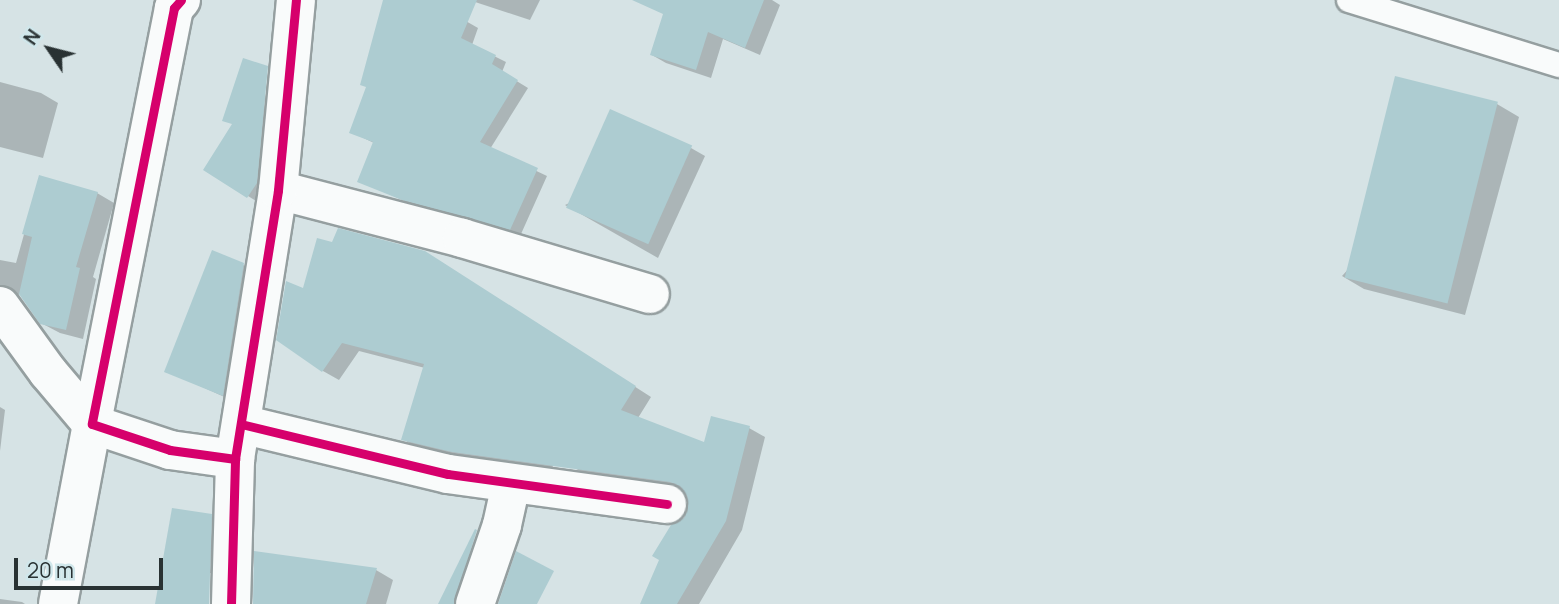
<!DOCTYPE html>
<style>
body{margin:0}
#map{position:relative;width:1559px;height:604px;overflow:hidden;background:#d6e3e5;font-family:Manrope,sans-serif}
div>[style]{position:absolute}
.shadow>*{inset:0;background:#0003}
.building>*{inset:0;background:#adccd1;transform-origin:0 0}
.roads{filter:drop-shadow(2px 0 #959fa0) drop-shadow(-2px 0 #959fa0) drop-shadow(0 2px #959fa0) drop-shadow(0 -2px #959fa0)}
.lane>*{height:24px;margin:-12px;padding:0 12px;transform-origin:12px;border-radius:12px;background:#f9fbfb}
.street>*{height:38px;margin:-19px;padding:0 19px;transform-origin:19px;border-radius:19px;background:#f9fbfb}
.cycleway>*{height:9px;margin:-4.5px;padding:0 4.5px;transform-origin:4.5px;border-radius:4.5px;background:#d6006c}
span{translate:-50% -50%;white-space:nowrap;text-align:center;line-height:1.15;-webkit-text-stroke:5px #d0e7eb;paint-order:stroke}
.north{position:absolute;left:14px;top:14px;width:70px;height:70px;-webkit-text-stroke:5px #d0e7eb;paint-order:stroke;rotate:305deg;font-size:19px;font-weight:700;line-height:28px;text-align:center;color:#293233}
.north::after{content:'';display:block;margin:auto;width:24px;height:32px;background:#293233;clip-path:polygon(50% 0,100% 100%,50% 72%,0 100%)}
.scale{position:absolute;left:14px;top:558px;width:149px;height:32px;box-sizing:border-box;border:4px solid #293233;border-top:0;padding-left:9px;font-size:21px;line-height:24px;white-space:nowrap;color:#293233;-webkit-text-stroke:5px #d0e7eb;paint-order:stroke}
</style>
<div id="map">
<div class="shadow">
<div style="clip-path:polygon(385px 0,429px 0,478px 28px,472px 45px,506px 62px,502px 72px,528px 88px,490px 149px,547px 176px,521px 234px,414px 205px,359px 181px,374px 143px,351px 132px,368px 88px)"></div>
<div style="clip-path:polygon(469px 0,540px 0,530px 20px)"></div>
<div style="clip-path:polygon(688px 0,772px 0,780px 5px,760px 55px,723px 39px,711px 78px,666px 63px,652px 55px)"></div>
<div style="clip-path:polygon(0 82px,41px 93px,58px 103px,43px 158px,0 147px)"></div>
<div style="clip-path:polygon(265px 93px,261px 204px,205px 169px)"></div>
<div style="clip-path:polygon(1497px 104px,1519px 117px,1465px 315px,1364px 289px,1342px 276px)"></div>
<div style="clip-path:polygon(691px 148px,705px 156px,658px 258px,565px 205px)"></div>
<div style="clip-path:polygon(40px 177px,97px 193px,114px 203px,93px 277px,96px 279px,83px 339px,60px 333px,41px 323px,21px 294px,4px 298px,0 304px,0 260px,16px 263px)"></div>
<div style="clip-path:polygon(442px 263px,651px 397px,638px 418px,705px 444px,749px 428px,765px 437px,742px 530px,699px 604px,642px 604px,690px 508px,689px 496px,685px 491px,591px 478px,575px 468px,589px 413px,549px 472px,470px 461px,419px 449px,403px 439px,425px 368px,359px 351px,339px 380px,323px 371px,304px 290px)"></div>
<div style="clip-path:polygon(243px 265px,261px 275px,240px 404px,167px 371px)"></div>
<div style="clip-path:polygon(0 407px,5px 410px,0 451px)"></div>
<div style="clip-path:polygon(211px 516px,228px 526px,227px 576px,182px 568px)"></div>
<div style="clip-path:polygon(376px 570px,393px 580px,386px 604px,280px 604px)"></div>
<div style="clip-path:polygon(0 599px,22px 602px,25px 604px,0 604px)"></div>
</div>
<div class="building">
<div style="clip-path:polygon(383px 0,477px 0,461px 38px,496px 55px,492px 64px,518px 80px,480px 142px,538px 168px,510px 230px,402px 200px,357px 182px,373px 142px,349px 133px,366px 87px,360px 85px)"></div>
<div style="clip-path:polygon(632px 0,764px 0,745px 48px,708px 32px,696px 70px,650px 55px,663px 14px)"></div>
<div style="clip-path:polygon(243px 58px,268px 66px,257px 183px,247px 198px,203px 170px,232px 124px,222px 121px)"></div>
<div style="left:1395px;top:76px;width:106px;height:208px;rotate:14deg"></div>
<div style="left:610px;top:109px;width:90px;height:108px;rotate:24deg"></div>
<div style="clip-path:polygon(39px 175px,98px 192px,76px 267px,80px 268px,66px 330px,40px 324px,19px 294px,32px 237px,22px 234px)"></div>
<div style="clip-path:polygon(338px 228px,425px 251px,636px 386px,621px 410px,704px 442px,711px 416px,750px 426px,726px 521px,677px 604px,640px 604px,659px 560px,652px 556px,671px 525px,684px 518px,688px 508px,687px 496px,680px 486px,670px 482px,452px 452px,401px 440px,424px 364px,342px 343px,322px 372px,276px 340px,286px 281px,303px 288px,317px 238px,332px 242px)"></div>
<div style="clip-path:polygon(212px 250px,244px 263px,223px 396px,164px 372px)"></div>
<div style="clip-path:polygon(172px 508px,212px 514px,209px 604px,155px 604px)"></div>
<div style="clip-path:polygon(475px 529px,477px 530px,454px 604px,438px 604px)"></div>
<div style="clip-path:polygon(254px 551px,377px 568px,366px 604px,253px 604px)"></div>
<div style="clip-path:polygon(516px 551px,554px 571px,537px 604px,498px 604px)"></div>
</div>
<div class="roads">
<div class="lane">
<div style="left:1349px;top:0;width:220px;rotate:17.2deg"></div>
</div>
<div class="street">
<div style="left:181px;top:0;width:11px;rotate:131deg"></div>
<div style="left:174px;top:8px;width:424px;rotate:101.2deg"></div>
<div style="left:92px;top:424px;width:82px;rotate:18.4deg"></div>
<div style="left:170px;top:450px;width:66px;rotate:7.9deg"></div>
<div style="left:278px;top:190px;width:190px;rotate:14.6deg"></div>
<div style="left:462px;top:238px;width:196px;rotate:16.6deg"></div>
<div style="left:0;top:306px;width:82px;rotate:54deg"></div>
<div style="left:48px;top:372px;width:68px;rotate:49.8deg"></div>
<div style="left:92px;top:424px;width:183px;rotate:100.7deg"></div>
<div style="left:241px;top:424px;width:213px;rotate:13.6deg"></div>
<div style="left:448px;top:474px;width:221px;rotate:7.8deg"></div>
<div style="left:231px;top:604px;width:145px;rotate:-88.4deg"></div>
<div style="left:235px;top:459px;width:272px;rotate:-80.9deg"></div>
<div style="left:278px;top:190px;width:191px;rotate:-84.6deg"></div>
<div style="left:475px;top:604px;width:83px;rotate:-71.1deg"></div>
<div style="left:502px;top:525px;width:42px;rotate:-77.6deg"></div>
</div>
</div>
<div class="cycleway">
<div style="left:181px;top:0;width:11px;rotate:131deg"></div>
<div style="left:174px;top:8px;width:424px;rotate:101.2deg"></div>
<div style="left:92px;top:424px;width:82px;rotate:18.4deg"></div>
<div style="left:170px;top:450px;width:66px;rotate:7.9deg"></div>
<div style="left:241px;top:424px;width:213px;rotate:13.6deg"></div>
<div style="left:448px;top:474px;width:221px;rotate:7.8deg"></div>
<div style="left:231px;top:604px;width:145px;rotate:-88.4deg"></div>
<div style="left:235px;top:459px;width:272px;rotate:-80.9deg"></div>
<div style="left:278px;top:190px;width:191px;rotate:-84.6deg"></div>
</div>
<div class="north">N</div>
<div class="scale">20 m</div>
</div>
